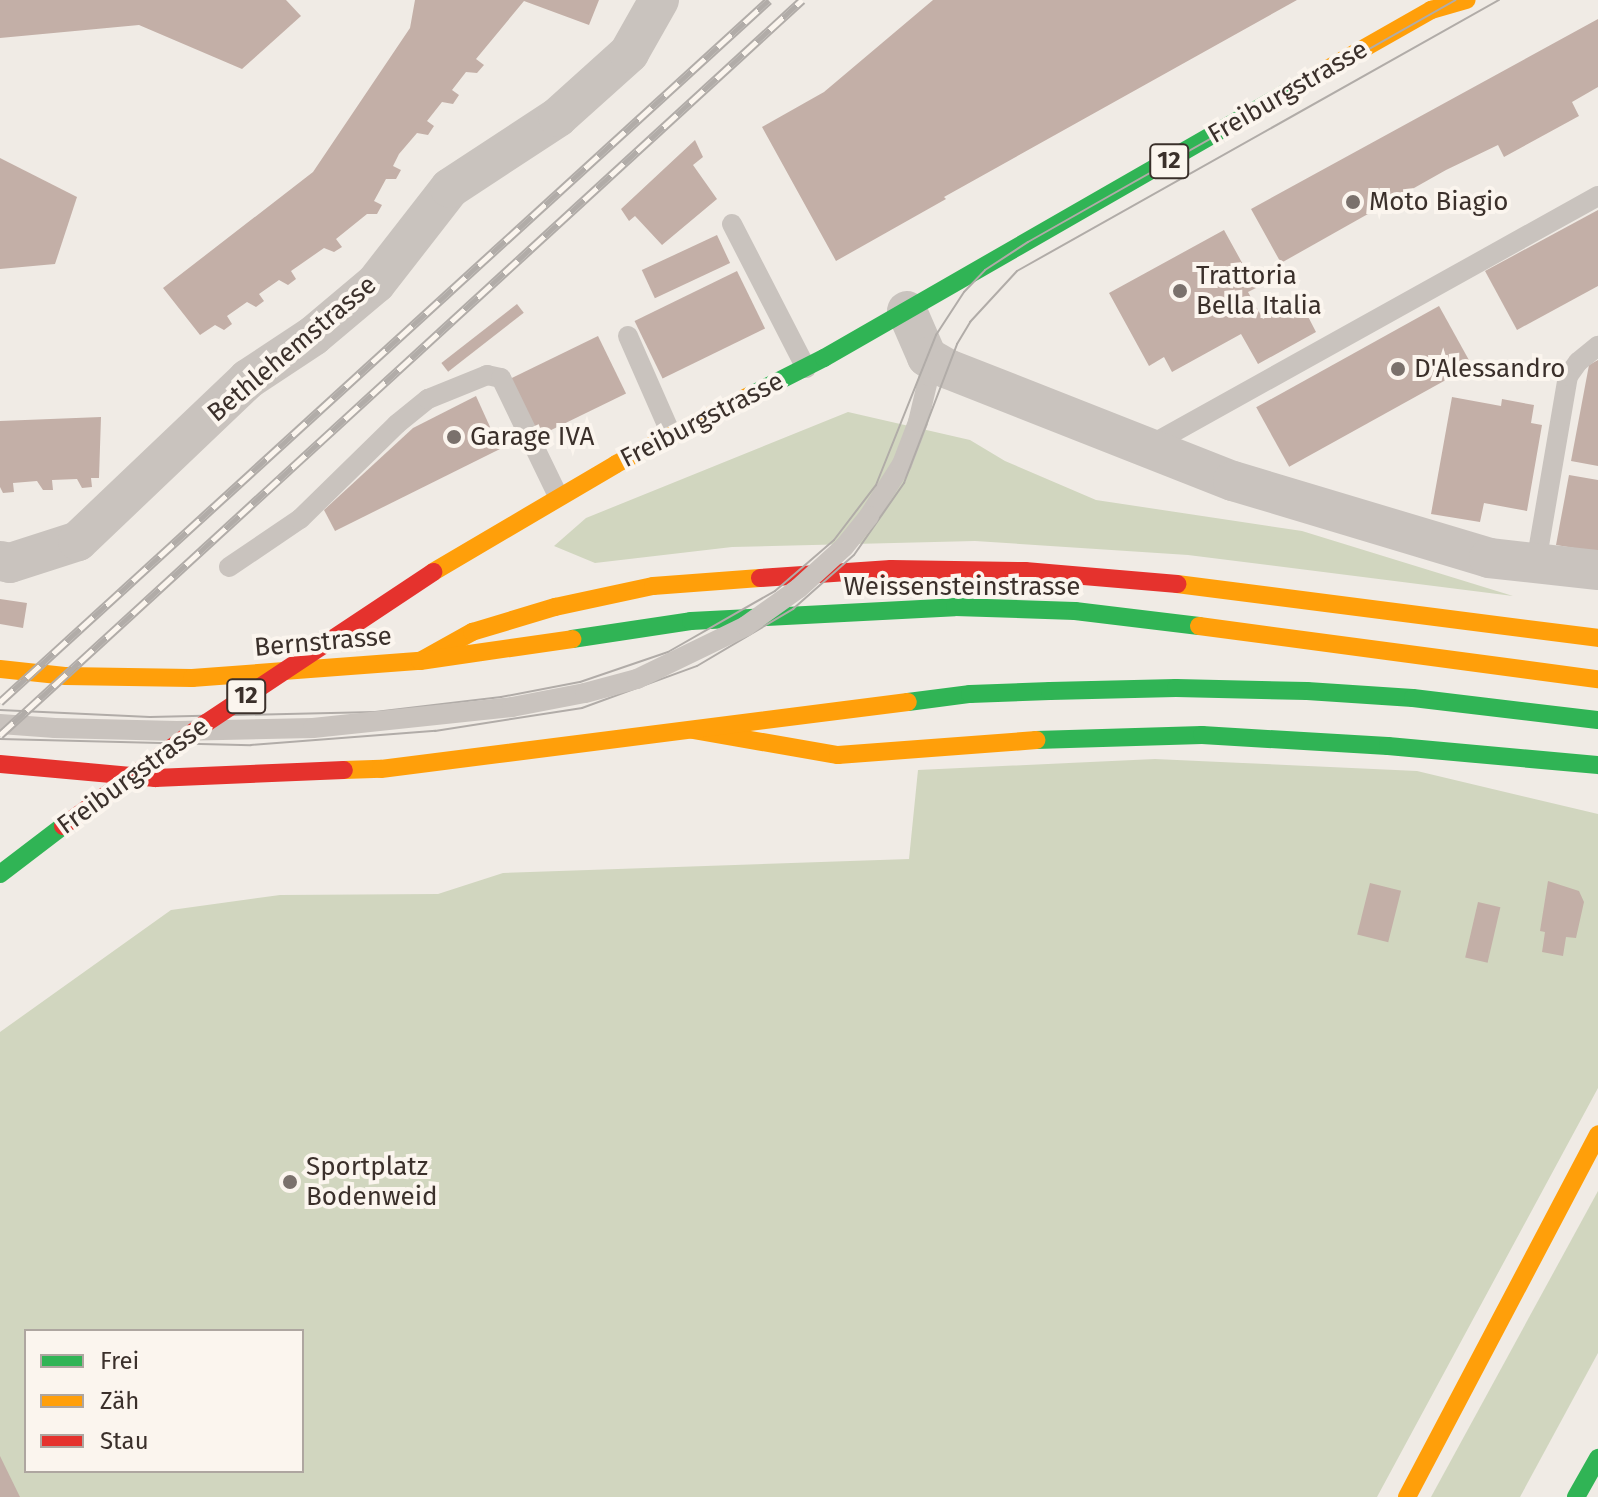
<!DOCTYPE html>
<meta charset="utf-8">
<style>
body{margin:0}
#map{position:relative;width:1598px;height:1497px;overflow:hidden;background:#f0ebe5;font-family:"Fira Sans",sans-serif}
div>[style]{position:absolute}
.green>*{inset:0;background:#d1d6bf}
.building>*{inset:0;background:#c3afa7;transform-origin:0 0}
.lane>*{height:20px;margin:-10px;padding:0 10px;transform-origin:10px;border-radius:10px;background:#c9c3be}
.street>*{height:40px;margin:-20px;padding:0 20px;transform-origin:20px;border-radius:20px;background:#c9c3be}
.fast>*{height:18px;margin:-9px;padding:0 9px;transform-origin:9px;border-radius:9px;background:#30b455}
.slow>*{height:18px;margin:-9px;padding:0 9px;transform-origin:9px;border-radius:9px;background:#ff9f0a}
.jam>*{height:18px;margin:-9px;padding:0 9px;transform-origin:9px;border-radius:9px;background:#e5322d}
.tram>*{height:2px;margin:-1px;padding:0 1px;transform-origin:1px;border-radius:1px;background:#b1aca8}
.rail>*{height:9px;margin-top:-4.5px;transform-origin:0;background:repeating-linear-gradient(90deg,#fbf5ee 0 18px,#b1aca8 0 36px);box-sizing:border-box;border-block:2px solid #b1aca8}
.lane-bridge>*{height:20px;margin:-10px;padding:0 10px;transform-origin:10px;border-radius:10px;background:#c9c3be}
.jam-bridge>*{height:18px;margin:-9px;padding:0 9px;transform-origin:9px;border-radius:9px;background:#e5322d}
.dots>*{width:22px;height:22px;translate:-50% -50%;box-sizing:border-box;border:4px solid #fbf5ee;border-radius:50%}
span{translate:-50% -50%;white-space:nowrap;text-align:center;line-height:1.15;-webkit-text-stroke:8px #fbf5ee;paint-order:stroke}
.shield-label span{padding:2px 6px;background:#fbf5ee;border:2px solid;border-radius:6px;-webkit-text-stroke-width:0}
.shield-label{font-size:24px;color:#3b302b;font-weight:700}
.street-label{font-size:26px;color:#3b302b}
.poi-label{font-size:26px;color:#3b302b}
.left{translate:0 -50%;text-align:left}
.legend{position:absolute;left:24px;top:1329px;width:280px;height:144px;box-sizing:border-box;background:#fbf5ee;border:2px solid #aea6a0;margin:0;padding:10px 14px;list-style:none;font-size:24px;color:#3b302b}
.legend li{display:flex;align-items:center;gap:16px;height:40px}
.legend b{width:40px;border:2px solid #aea6a0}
</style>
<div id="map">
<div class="green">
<div style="clip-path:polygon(848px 412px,970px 440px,1005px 461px,1096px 500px,1302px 531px,1513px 596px,1188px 555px,975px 541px,732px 547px,595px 563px,554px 546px,586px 518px)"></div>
<div style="clip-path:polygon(evenodd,1155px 759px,1417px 771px,1598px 814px,1598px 1088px,1377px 1497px,0 1497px,0 1032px,171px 910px,280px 895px,438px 894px,503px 873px,909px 859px,918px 770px,1155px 759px,26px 1331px,302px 1331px,302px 1471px,26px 1471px,26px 1331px)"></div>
<div style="clip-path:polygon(1598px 1191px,1598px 1353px,1520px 1497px,1431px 1497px)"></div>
</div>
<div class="building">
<div style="clip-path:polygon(0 0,286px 0,301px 16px,242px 69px,139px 25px,0 38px)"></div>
<div style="clip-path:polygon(415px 0,599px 0,589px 25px,524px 1px,476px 59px,484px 65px,477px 73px,466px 72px,452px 90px,459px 95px,453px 104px,442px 102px,427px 121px,434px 126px,428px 135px,417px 133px,399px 154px,393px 166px,401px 170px,396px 179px,386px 179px,374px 201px,382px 205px,377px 214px,367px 214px,336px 239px,342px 247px,334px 252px,324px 248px,291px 271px,296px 279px,288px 285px,279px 280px,259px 294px,264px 301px,256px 307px,247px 302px,227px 316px,232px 324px,224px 330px,215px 325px,200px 335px,163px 288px,313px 172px,410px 28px)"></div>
<div style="clip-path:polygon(933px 0,1297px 0,944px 197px,946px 199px,836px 261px,762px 127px,824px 92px)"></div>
<div style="clip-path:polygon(1598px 19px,1598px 87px,1572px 102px,1579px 116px,1504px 157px,1498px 145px,1446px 170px,1281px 263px,1251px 209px)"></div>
<div style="clip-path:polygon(695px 140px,703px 157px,693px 165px,717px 199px,662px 245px,635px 216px,629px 221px,621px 209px)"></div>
<div style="clip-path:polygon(0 158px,77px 197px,55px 264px,0 269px)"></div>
<div style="clip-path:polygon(1598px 210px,1598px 286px,1517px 330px,1485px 271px)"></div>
<div style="clip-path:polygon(1224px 230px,1256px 288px,1248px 292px,1263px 319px,1299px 299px,1316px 332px,1258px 364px,1241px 334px,1172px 372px,1164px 357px,1149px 366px,1109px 293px)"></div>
<div style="left:717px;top:235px;width:31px;height:83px;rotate:65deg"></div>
<div style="left:737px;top:271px;width:64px;height:114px;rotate:64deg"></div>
<div style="left:517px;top:304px;width:11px;height:96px;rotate:52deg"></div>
<div style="left:1439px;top:306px;width:68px;height:209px;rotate:61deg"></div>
<div style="left:598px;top:336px;width:64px;height:97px;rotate:64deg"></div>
<div style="clip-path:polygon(1598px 360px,1598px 466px,1571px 461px,1589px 365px)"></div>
<div style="clip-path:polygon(476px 396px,500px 449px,335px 531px,324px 510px,413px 428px)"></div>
<div style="clip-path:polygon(1452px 397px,1501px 406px,1502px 399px,1534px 405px,1531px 423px,1542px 425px,1527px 511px,1484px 503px,1480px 522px,1431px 514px)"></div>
<div style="clip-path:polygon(101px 417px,99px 478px,91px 478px,92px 487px,82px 488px,77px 479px,52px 480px,53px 490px,43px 490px,37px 481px,13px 483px,14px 492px,3px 493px,0 487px,0 421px)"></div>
<div style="clip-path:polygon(1569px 475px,1598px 480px,1598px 552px,1556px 545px)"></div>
<div style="clip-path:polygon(0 599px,27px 603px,23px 628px,0 624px)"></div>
<div style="clip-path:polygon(1548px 881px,1579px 891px,1584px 902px,1576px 938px,1566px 937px,1563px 956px,1542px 952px,1545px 932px,1540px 931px)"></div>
<div style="left:1370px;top:883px;width:32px;height:53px;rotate:14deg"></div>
<div style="left:1478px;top:902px;width:23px;height:57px;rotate:13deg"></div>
<div style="clip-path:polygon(0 1456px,20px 1497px,0 1497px)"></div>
</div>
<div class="lane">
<div style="left:732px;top:224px;width:162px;rotate:62.8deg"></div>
<div style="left:628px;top:336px;width:107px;rotate:66.3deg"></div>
<div style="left:1147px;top:447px;width:516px;rotate:-29.1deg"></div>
<div style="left:869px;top:516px;width:62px;rotate:-57.6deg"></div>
<div style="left:902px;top:464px;width:45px;rotate:-69.1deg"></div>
<div style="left:918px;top:422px;width:47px;rotate:-76.6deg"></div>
<div style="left:929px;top:376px;width:19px;rotate:-96deg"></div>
<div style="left:1536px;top:563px;width:190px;rotate:-80.3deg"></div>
<div style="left:1568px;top:376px;width:17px;rotate:-54deg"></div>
<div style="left:1578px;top:362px;width:26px;rotate:-39deg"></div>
<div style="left:229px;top:567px;width:86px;rotate:-34.1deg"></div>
<div style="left:300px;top:519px;width:136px;rotate:-44.4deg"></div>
<div style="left:397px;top:424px;width:40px;rotate:-39deg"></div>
<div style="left:428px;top:399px;width:64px;rotate:-22.1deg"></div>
<div style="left:487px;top:375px;width:14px;rotate:12deg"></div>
<div style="left:501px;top:378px;width:131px;rotate:64.2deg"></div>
<div style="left:0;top:724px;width:55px;rotate:4.2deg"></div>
</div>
<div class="street">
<div style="left:907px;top:311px;width:50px;rotate:66.5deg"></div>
<div style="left:927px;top:357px;width:24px;rotate:30deg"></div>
<div style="left:948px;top:369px;width:306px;rotate:21.5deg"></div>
<div style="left:1233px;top:481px;width:267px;rotate:16.7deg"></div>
<div style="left:1489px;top:558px;width:110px;rotate:6.3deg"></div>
<div style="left:0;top:561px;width:10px;rotate:11deg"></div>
<div style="left:10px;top:563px;width:71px;rotate:-17.9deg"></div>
<div style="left:78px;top:541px;width:235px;rotate:-43.6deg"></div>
<div style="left:248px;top:379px;width:78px;rotate:-33.5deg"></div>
<div style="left:313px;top:336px;width:82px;rotate:-40.1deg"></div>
<div style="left:376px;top:283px;width:120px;rotate:-52.1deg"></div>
<div style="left:450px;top:188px;width:129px;rotate:-33.3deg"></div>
<div style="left:558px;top:117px;width:96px;rotate:-42deg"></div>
<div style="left:629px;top:53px;width:61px;rotate:-60.5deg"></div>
</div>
<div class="fast">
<div style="left:749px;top:396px;width:84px;rotate:-26.9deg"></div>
<div style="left:824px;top:358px;width:558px;rotate:-29.87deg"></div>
<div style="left:572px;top:639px;width:120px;rotate:-8.6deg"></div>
<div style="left:691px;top:621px;width:264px;rotate:-3deg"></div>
<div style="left:955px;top:607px;width:120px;rotate:1.9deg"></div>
<div style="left:1075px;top:611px;width:125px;rotate:6.9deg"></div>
<div style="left:908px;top:702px;width:63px;rotate:-7.4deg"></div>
<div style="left:970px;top:694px;width:80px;rotate:-2.1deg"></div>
<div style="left:1050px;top:691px;width:126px;rotate:-1.4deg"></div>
<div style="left:1176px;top:688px;width:131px;rotate:1.3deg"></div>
<div style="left:1307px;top:691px;width:106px;rotate:3.8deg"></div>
<div style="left:1413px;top:698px;width:186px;rotate:6.8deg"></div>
<div style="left:1036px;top:740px;width:166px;rotate:-1.7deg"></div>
<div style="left:1202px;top:735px;width:186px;rotate:3.4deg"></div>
<div style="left:1388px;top:746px;width:211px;rotate:5.2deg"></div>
<div style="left:0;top:874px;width:79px;rotate:-37.3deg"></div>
<div style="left:1576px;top:1497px;width:45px;rotate:-60.6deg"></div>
</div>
<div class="slow">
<div style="left:1308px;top:80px;width:142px;rotate:-29.6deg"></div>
<div style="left:1431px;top:10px;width:37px;rotate:-16deg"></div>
<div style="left:433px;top:572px;width:212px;rotate:-30.5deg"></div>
<div style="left:616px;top:464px;width:149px;rotate:-27.1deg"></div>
<div style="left:1177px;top:584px;width:424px;rotate:7.3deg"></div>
<div style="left:1199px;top:626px;width:403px;rotate:7.6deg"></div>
<div style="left:420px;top:661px;width:60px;rotate:-29.1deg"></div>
<div style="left:472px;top:632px;width:87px;rotate:-16.8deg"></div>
<div style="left:555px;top:607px;width:100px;rotate:-12.1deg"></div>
<div style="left:653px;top:586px;width:107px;rotate:-4.3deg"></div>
<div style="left:0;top:669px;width:65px;rotate:6.1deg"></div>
<div style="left:65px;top:676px;width:127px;rotate:0.9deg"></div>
<div style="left:192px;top:678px;width:229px;rotate:-4.3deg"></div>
<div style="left:420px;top:661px;width:154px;rotate:-8.2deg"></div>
<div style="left:693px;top:730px;width:147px;rotate:9.8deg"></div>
<div style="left:838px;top:755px;width:199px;rotate:-4.3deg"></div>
<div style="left:344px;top:770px;width:37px;rotate:-2deg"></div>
<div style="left:381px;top:769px;width:531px;rotate:-7.25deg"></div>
<div style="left:1407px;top:1497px;width:410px;rotate:-62.2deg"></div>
</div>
<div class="jam">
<div style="left:760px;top:578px;width:131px;rotate:-3.9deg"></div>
<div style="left:891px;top:569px;width:134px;rotate:0.9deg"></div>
<div style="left:1025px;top:571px;width:153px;rotate:4.9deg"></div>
<div style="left:0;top:764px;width:156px;rotate:5.2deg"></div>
<div style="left:155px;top:778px;width:189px;rotate:-2.4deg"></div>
</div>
<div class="tram">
<div style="left:0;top:710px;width:150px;rotate:2.7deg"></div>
<div style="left:150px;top:717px;width:225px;rotate:-1.3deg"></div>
<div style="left:375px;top:712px;width:127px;rotate:-6.8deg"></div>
<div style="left:501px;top:697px;width:80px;rotate:-10.8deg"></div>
<div style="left:580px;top:682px;width:93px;rotate:-18.8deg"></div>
<div style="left:668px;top:652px;width:123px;rotate:-29.7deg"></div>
<div style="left:775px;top:591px;width:78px;rotate:-40.8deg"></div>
<div style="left:834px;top:540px;width:69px;rotate:-52.6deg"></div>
<div style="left:876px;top:485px;width:162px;rotate:-68.2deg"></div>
<div style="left:936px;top:335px;width:51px;rotate:-56.9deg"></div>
<div style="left:964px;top:292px;width:30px;rotate:-46deg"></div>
<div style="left:985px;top:270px;width:51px;rotate:-33.1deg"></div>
<div style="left:1028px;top:242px;width:491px;rotate:-29.5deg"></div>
<div style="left:0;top:739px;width:251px;rotate:1.4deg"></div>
<div style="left:251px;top:745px;width:185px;rotate:-4.4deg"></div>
<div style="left:435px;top:731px;width:149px;rotate:-8.9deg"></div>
<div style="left:582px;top:708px;width:122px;rotate:-20.1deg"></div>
<div style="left:697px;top:666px;width:112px;rotate:-30.7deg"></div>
<div style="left:793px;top:609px;width:81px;rotate:-41.5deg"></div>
<div style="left:854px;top:555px;width:88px;rotate:-55.2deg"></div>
<div style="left:904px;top:483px;width:149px;rotate:-69.1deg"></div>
<div style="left:957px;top:344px;width:26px;rotate:-59deg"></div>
<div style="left:970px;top:322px;width:69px;rotate:-47.3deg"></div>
<div style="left:1017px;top:271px;width:553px;rotate:-29.35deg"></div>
</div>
<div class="rail">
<div style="left:0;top:702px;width:1041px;rotate:-42.39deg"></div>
<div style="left:0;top:735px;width:1088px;rotate:-42.5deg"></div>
</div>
<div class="lane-bridge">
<div style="left:55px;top:728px;width:122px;rotate:1.4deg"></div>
<div style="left:177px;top:731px;width:136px;rotate:-1.3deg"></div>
<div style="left:313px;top:728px;width:200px;rotate:-6deg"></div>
<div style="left:512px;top:707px;width:74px;rotate:-10.9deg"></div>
<div style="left:585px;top:693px;width:54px;rotate:-15.1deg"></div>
<div style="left:637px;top:679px;width:121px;rotate:-25.9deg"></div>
<div style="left:746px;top:626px;width:65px;rotate:-35.6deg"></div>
<div style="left:799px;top:588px;width:61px;rotate:-42.3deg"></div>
<div style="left:844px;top:547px;width:40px;rotate:-51deg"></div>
</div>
<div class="jam-bridge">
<div style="left:63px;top:826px;width:176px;rotate:-35.8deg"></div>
<div style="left:206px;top:723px;width:273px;rotate:-33.6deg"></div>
</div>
<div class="dots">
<div style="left:1353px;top:202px;background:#7a716c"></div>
<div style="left:1180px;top:291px;background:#7a716c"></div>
<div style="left:1398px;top:369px;background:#7a716c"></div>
<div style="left:454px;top:437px;background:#7a716c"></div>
<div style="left:290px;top:1182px;background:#7a716c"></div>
</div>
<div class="shield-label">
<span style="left:1169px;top:161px">12</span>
<span style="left:246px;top:696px">12</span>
</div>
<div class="street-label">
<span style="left:1288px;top:92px;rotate:-30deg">Freiburgstrasse</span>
<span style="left:292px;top:349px;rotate:-40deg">Bethlehemstrasse</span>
<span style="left:702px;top:420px;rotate:-27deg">Freiburgstrasse</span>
<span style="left:962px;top:587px">Weissensteinstrasse</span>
<span style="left:323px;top:642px;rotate:-5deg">Bernstrasse</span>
<span style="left:133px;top:776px;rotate:-36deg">Freiburgstrasse</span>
</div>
<div class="poi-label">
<span class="left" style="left:1369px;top:202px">Moto Biagio</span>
<span class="left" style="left:1196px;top:291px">Trattoria<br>Bella Italia</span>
<span class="left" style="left:1414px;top:369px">D'Alessandro</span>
<span class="left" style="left:470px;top:437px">Garage IVA</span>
<span class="left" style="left:306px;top:1182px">Sportplatz<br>Bodenweid</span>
</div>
<ul class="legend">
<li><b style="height:10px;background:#30b455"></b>Frei</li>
<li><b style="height:10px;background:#ff9f0a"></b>Zäh</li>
<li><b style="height:10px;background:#e5322d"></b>Stau</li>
</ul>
</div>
